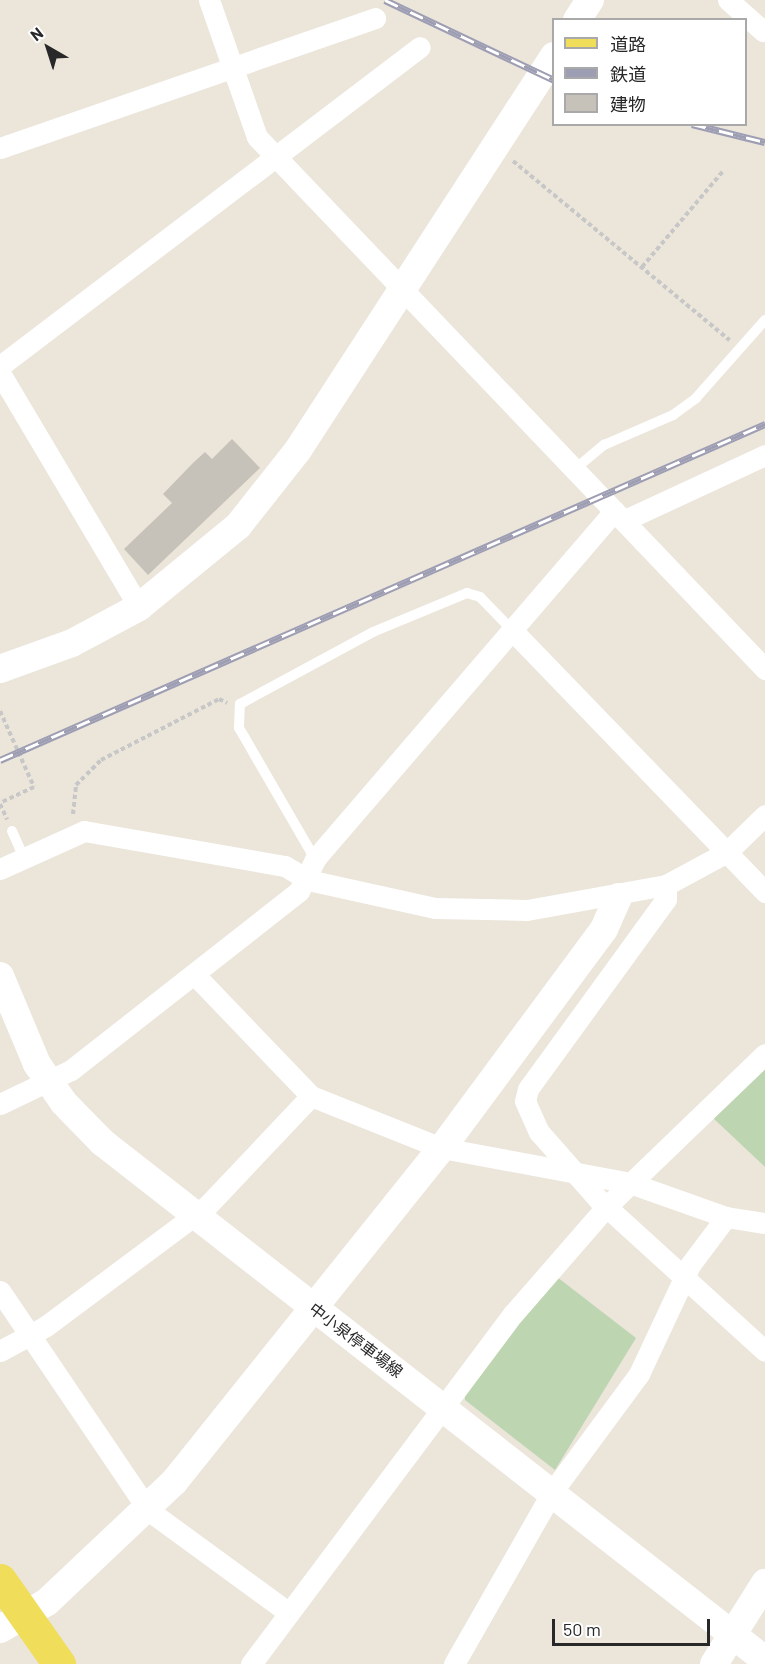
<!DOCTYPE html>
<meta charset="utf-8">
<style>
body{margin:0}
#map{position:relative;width:765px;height:1664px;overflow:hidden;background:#ebe5da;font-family:Barlow,"Noto Sans JP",sans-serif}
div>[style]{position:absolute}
.cemetery>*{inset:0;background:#bed5b1}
.building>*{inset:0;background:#c6c2b9}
.path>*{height:4px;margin-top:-2px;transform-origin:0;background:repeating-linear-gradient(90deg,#c7c7c7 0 4.5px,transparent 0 7.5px)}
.lane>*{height:10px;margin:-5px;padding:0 5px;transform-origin:5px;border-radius:5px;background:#fff}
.street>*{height:21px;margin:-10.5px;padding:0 10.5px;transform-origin:10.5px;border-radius:10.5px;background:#fff}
.secondary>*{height:28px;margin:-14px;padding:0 14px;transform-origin:14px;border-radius:14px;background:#fff}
.primary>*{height:33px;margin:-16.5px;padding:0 16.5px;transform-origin:16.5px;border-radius:16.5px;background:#f0dd59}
.rail>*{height:7px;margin-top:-3.5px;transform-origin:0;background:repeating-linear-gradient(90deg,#fff 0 14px,#9d9db3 0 28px);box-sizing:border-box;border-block:2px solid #9d9db3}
span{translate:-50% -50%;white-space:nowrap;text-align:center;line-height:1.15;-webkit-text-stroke:5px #fff;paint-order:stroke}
.street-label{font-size:16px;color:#282828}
.legend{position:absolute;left:552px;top:18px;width:195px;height:108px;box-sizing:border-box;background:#fff;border:2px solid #a9a9a9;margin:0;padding:8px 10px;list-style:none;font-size:18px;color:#282828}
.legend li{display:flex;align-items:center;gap:12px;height:30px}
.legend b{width:30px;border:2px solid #a9a9a9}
.north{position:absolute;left:18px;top:18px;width:60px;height:60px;-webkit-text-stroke:4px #fff;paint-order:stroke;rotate:321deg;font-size:16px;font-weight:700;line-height:24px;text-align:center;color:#282828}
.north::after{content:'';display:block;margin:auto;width:21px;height:27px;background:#282828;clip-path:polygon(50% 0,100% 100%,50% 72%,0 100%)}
.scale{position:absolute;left:552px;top:1619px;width:158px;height:27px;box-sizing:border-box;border:3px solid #282828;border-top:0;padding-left:8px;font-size:18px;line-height:21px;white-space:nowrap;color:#282828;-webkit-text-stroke:4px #fff;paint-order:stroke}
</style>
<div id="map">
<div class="cemetery">
<div style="clip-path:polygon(765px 1067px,765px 1167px,712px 1117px)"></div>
<div style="clip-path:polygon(557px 1277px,636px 1338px,555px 1470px,465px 1400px,465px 1387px)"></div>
</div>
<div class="building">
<div style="clip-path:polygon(232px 439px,260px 468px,148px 575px,124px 549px,172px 503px,163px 494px,193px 463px,205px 452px,212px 459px)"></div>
</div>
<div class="path">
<div style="left:513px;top:161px;width:281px;rotate:39.6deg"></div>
<div style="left:642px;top:267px;width:126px;rotate:-49.8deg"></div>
<div style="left:0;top:711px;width:83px;rotate:65.9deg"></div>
<div style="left:34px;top:787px;width:38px;rotate:155deg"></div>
<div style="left:0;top:804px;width:17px;rotate:65deg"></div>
<div style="left:73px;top:814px;width:29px;rotate:-84deg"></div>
<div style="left:76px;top:785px;width:35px;rotate:-45deg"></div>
<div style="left:101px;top:760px;width:133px;rotate:-27.3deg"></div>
<div style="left:219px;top:699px;width:9px;rotate:27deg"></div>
</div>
<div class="lane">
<div style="left:575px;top:469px;width:38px;rotate:-40deg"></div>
<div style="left:604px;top:445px;width:75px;rotate:-23.5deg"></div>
<div style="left:673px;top:415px;width:29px;rotate:-36deg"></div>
<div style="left:696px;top:398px;width:104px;rotate:-48.5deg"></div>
<div style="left:12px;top:831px;width:30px;rotate:66deg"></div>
<div style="left:315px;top:859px;width:151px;rotate:-120.1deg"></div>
<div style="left:239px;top:728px;width:24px;rotate:-88deg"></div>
<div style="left:240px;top:704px;width:151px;rotate:-28.4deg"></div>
<div style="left:373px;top:632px;width:102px;rotate:-22.5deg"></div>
<div style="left:467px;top:593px;width:14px;rotate:17deg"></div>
<div style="left:480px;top:597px;width:45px;rotate:45.9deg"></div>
</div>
<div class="street">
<div style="left:209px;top:0;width:145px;rotate:70.7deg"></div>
<div style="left:257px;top:137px;width:736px;rotate:46.32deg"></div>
<div style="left:728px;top:0;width:47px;rotate:41.5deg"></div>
<div style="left:0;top:148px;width:397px;rotate:-19.1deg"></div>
<div style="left:0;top:366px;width:527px;rotate:-37.22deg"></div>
<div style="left:0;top:373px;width:272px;rotate:59.3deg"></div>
<div style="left:625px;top:520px;width:154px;rotate:-24.9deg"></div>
<div style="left:511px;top:629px;width:366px;rotate:46deg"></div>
<div style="left:0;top:869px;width:92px;rotate:-24.3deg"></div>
<div style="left:84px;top:831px;width:204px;rotate:9.9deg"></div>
<div style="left:285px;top:866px;width:27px;rotate:31deg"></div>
<div style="left:308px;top:880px;width:130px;rotate:12.4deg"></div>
<div style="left:435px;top:908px;width:92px;rotate:1.2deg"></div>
<div style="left:527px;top:910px;width:141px;rotate:-10.2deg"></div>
<div style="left:666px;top:885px;width:69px;rotate:-28.4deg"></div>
<div style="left:727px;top:852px;width:53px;rotate:-44.2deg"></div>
<div style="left:666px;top:885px;width:14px;rotate:90deg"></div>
<div style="left:666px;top:899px;width:235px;rotate:126deg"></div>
<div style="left:528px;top:1089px;width:12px;rotate:104deg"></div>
<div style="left:525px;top:1101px;width:34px;rotate:66deg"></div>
<div style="left:539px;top:1132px;width:91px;rotate:48.6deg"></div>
<div style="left:599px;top:1200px;width:224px;rotate:42.3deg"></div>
<div style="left:194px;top:974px;width:169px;rotate:46.2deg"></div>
<div style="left:311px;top:1096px;width:141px;rotate:21.7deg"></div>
<div style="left:442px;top:1148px;width:191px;rotate:10.5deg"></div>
<div style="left:630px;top:1183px;width:102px;rotate:19.5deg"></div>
<div style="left:726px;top:1217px;width:39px;rotate:9deg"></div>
<div style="left:0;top:1104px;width:79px;rotate:-25.6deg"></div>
<div style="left:71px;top:1070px;width:290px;rotate:-38.1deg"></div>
<div style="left:299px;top:891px;width:36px;rotate:-63deg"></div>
<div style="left:315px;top:859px;width:459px;rotate:-49.3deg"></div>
<div style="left:0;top:1291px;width:264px;rotate:55.9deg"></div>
<div style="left:148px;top:1510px;width:173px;rotate:36.1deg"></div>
<div style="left:0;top:1351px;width:52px;rotate:-28.5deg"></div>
<div style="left:46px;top:1326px;width:201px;rotate:-36.7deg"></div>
<div style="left:207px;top:1206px;width:151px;rotate:-46.6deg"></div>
<div style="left:251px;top:1664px;width:437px;rotate:-53.2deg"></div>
<div style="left:513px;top:1314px;width:143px;rotate:-49deg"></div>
<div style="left:607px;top:1206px;width:219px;rotate:-43.9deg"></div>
<div style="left:454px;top:1664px;width:198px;rotate:-60.3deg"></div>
<div style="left:552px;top:1492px;width:147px;rotate:-53.6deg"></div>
<div style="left:639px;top:1374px;width:120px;rotate:-64.9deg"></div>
<div style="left:690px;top:1265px;width:60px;rotate:-53.1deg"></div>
</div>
<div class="secondary">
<div style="left:577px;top:20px;width:24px;rotate:-57deg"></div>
<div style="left:0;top:669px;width:77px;rotate:-19.9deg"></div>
<div style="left:72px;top:643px;width:76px;rotate:-28.2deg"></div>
<div style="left:139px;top:607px;width:128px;rotate:-39.3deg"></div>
<div style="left:238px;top:526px;width:97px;rotate:-51.7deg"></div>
<div style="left:298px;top:450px;width:470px;rotate:-57deg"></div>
<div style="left:0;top:976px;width:95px;rotate:67.2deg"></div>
<div style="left:37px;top:1064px;width:47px;rotate:55.3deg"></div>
<div style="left:64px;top:1103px;width:54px;rotate:45.7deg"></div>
<div style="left:102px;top:1142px;width:841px;rotate:38deg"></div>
<div style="left:0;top:1629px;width:54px;rotate:-29.9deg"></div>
<div style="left:47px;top:1602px;width:175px;rotate:-43.4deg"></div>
<div style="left:174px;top:1482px;width:428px;rotate:-51.3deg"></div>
<div style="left:442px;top:1148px;width:272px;rotate:-53.5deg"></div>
<div style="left:604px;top:929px;width:35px;rotate:-66deg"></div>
<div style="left:714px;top:1664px;width:96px;rotate:-57.8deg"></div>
</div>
<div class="primary">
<div style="left:0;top:1580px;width:103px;rotate:54.9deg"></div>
</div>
<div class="rail">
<div style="left:385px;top:0;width:187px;rotate:25.3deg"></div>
<div style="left:692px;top:124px;width:75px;rotate:13.9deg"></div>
<div style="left:0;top:760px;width:836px;rotate:-23.71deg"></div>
</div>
<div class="street-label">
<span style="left:356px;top:1340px;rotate:37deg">中小泉停車場線</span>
</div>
<ul class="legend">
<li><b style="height:8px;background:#f0dd59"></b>道路</li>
<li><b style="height:8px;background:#9d9db3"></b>鉄道</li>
<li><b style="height:16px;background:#c6c2b9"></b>建物</li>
</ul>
<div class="north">N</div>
<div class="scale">50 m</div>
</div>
